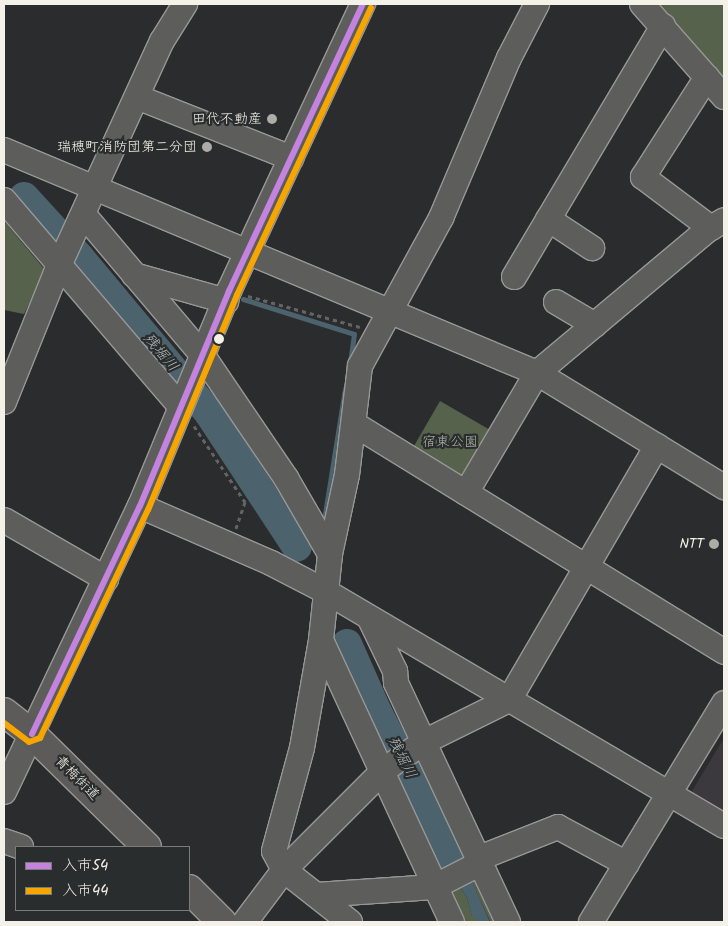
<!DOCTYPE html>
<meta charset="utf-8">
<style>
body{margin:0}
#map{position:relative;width:728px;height:926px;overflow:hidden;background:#2b2c2d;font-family:Kalam,"Klee One",sans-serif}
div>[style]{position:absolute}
.built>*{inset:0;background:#3b393d}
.green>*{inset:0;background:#56624c;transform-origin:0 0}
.water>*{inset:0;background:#4c636e}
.stream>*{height:5px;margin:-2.5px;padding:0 2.5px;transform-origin:2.5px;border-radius:2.5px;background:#4c636e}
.river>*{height:30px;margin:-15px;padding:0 15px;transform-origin:15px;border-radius:15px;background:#4c636e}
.path>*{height:3px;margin-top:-1.5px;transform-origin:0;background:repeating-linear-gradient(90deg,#646464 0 4px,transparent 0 8px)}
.roads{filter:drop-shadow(1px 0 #979796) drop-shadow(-1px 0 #979796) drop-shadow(0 1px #979796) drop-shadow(0 -1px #979796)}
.minor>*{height:24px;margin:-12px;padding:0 12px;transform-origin:12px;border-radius:12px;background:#5d5d5c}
.major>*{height:28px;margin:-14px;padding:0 14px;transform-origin:14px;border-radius:14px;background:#5c5b59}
.bus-1>*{height:6px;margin:-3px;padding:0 3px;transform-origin:3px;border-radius:3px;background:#c483df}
.bus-2>*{height:6px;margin:-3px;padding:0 3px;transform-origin:3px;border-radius:3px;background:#f7a600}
.dots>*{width:14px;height:14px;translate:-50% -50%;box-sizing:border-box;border:2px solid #2a2d2e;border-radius:50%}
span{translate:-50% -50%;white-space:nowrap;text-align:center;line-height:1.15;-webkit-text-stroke:4.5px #2a2d2e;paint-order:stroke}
.poi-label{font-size:14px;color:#f4f1e8}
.right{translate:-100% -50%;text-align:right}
.park-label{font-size:14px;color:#b0b4a4}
.street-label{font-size:14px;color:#f4f1e8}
.water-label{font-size:15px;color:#b2baba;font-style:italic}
.frame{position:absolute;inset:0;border:5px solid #f4f1e8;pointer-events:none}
.legend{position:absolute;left:15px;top:846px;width:175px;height:65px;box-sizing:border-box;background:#2a2d2e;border:1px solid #7b7b78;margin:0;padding:6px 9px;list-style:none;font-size:15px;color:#f4f1e8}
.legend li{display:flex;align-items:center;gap:10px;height:25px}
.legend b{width:25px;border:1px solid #7b7b78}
</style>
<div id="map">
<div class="built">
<div style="clip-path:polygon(724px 738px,724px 817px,689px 796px)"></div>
</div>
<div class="green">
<div style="clip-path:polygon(656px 4px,724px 4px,724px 80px)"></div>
<div style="clip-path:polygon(4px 221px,46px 271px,24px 314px,4px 310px)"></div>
<div style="left:440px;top:401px;width:60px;height:61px;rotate:30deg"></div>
<div style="left:476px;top:872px;width:55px;height:8px;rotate:65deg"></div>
<div style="clip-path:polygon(455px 881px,467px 897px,472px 916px,481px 922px,463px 922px,446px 886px)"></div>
</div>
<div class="water">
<div style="clip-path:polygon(469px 875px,490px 922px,481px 922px,472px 917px,467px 897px,455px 881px)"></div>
</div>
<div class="stream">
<div style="left:243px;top:299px;width:116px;rotate:17.5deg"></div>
<div style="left:354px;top:334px;width:29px;rotate:98deg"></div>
<div style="left:323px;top:526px;width:139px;rotate:-80.9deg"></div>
<div style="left:297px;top:547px;width:19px;rotate:-28deg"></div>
</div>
<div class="river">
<div style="left:24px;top:197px;width:81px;rotate:47.5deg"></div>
<div style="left:79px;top:257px;width:203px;rotate:50.2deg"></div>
<div style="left:209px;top:413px;width:160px;rotate:56.7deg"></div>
<div style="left:347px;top:644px;width:74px;rotate:66.2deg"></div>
<div style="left:377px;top:712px;width:178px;rotate:62.6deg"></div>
</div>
<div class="path">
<div style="left:248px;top:296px;width:116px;rotate:15.5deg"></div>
<div style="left:194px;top:426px;width:92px;rotate:56.1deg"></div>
<div style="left:245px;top:502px;width:28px;rotate:109deg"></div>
</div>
<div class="roads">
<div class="minor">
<div style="left:642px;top:4px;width:124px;rotate:48.6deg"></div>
<div style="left:707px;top:77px;width:119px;rotate:122.6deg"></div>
<div style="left:643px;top:177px;width:85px;rotate:36.9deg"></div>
<div style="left:137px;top:97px;width:166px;rotate:21.6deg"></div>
<div style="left:4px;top:150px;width:578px;rotate:22.7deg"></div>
<div style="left:537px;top:373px;width:219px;rotate:31.4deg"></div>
<div style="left:4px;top:200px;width:272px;rotate:49.5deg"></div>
<div style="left:84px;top:215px;width:185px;rotate:49.8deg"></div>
<div style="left:203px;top:356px;width:148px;rotate:55.8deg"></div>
<div style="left:286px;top:478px;width:88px;rotate:59.9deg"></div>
<div style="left:548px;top:219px;width:53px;rotate:33.4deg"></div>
<div style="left:134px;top:275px;width:96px;rotate:15.8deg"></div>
<div style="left:514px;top:277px;width:292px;rotate:-59.3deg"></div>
<div style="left:556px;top:302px;width:45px;rotate:30.5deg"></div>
<div style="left:4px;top:402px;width:142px;rotate:-68.1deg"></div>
<div style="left:57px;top:270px;width:252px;rotate:-65.4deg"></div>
<div style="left:162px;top:41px;width:44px;rotate:-58.1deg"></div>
<div style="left:354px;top:424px;width:435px;rotate:31.6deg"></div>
<div style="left:466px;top:493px;width:139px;rotate:-59.4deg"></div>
<div style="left:537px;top:373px;width:221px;rotate:-40deg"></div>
<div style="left:706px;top:231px;width:21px;rotate:-31deg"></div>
<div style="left:140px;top:506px;width:143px;rotate:23.5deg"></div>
<div style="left:271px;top:563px;width:61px;rotate:27.4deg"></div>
<div style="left:325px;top:591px;width:463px;rotate:30.5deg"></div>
<div style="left:4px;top:520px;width:118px;rotate:30deg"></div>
<div style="left:370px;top:619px;width:58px;rotate:64.3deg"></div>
<div style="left:395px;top:671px;width:12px;rotate:85deg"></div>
<div style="left:396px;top:683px;width:264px;rotate:64.9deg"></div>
<div style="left:321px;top:640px;width:311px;rotate:65.1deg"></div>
<div style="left:4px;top:792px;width:317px;rotate:-64.6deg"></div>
<div style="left:140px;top:506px;width:233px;rotate:-67.5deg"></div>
<div style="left:229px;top:291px;width:317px;rotate:-65deg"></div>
<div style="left:4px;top:841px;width:18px;rotate:19deg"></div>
<div style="left:316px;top:895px;width:118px;rotate:-3.9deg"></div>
<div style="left:434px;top:887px;width:46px;rotate:-27.1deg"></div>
<div style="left:475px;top:866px;width:11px;rotate:-52deg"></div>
<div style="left:482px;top:857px;width:82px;rotate:-21.5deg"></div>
<div style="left:558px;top:827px;width:78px;rotate:28.2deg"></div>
<div style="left:245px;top:922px;width:65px;rotate:-53.1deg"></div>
<div style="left:284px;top:870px;width:141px;rotate:-45deg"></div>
<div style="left:384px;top:770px;width:49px;rotate:-35deg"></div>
<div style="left:424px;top:742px;width:95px;rotate:-26.3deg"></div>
<div style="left:509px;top:700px;width:294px;rotate:-59.8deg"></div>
<div style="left:350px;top:922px;width:84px;rotate:-141.8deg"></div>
<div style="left:284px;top:870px;width:21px;rotate:-118deg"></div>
<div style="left:274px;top:851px;width:107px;rotate:-74.8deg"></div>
<div style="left:302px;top:748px;width:110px;rotate:-80deg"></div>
<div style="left:321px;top:640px;width:86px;rotate:-84deg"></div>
<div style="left:330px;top:554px;width:81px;rotate:-77.9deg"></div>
<div style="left:347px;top:475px;width:110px;rotate:-83.2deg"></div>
<div style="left:360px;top:366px;width:169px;rotate:-61.3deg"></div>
<div style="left:441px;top:218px;width:174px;rotate:-67deg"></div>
<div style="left:509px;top:58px;width:61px;rotate:-62.6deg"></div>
<div style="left:591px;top:922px;width:256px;rotate:-58.7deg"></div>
</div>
<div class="major">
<div style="left:4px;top:712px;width:36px;rotate:38deg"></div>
<div style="left:32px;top:734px;width:161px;rotate:44.5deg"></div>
<div style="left:189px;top:889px;width:47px;rotate:45deg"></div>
</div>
</div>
<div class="bus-1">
<div style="left:32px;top:734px;width:252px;rotate:-64.7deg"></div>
<div style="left:140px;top:506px;width:233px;rotate:-67.5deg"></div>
<div style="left:229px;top:291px;width:317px;rotate:-65deg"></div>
</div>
<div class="bus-2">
<div style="left:4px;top:723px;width:31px;rotate:37deg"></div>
<div style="left:29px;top:742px;width:12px;rotate:-20deg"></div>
<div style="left:40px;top:738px;width:252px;rotate:-64.7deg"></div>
<div style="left:148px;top:510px;width:233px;rotate:-67.5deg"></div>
<div style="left:237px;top:295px;width:317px;rotate:-65deg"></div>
</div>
<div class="dots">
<div style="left:272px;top:119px;background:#aeaca7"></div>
<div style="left:207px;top:147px;background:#aeaca7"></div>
<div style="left:219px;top:339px;background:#f4f1e8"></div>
<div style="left:714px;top:544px;background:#aeaca7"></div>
</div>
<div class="poi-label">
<span class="right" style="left:262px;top:119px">田代不動産</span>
<span class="right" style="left:197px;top:147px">瑞穂町消防団第二分団</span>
<span class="right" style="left:704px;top:544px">NTT</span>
</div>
<div class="park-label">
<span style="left:450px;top:442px">宿東公園</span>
</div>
<div class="street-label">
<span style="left:77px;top:778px;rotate:45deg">青梅街道</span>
</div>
<div class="water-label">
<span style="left:160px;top:353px;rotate:50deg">残堀川</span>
<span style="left:401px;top:758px;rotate:63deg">残堀川</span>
</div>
<div class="frame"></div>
<ul class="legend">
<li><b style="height:6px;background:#c483df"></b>入市54</li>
<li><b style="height:6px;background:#f7a600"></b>入市44</li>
</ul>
</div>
